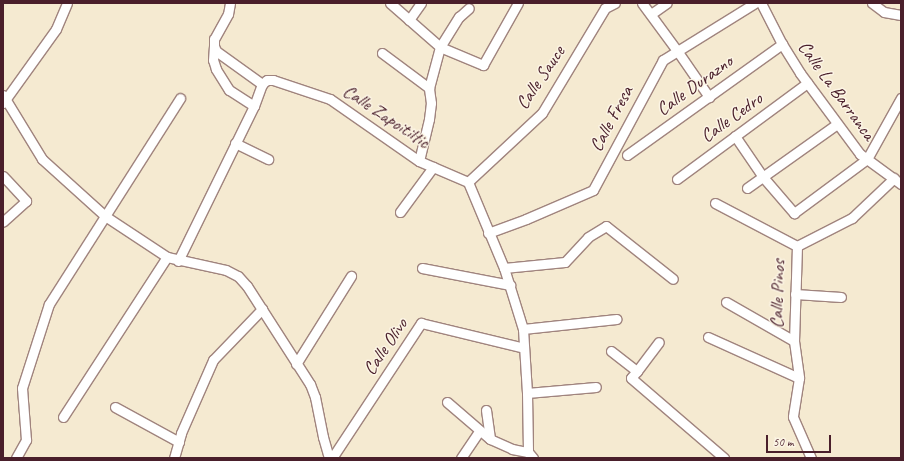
<!DOCTYPE html>
<style>
body{margin:0}
#map{position:relative;width:904px;height:461px;overflow:hidden;background:#f5ead1;font-family:Caveat,sans-serif}
div>[style]{position:absolute}
.roads{filter:drop-shadow(1px 0 #a0847e) drop-shadow(-1px 0 #a0847e) drop-shadow(0 1px #a0847e) drop-shadow(0 -1px #a0847e)}
.minor>*{height:9px;margin:-4.5px;padding:0 4.5px;transform-origin:4.5px;border-radius:4.5px;background:#fff}
span{translate:-50% -50%;white-space:nowrap;text-align:center;line-height:1.15;-webkit-text-stroke:3px #fcf5e5;paint-order:stroke}
.street-label{font-size:19px;color:#4a1f2b}
.frame{position:absolute;inset:0;border:4px solid #4a1f2b;pointer-events:none}
.scale{position:absolute;left:766px;top:435px;width:65px;height:18px;box-sizing:border-box;border:2px solid #4a1f2b;border-top:0;padding-left:5px;font-size:12px;line-height:14px;white-space:nowrap;color:#4a1f2b;-webkit-text-stroke:3px #fcf5e5;paint-order:stroke}
</style>
<div id="map">
<div class="roads">
<div class="minor">
<div style="left:230px;top:3px;width:11px;rotate:100deg"></div>
<div style="left:228px;top:14px;width:29px;rotate:119deg"></div>
<div style="left:214px;top:39px;width:7px;rotate:90deg"></div>
<div style="left:214px;top:46px;width:5px;rotate:68deg"></div>
<div style="left:216px;top:51px;width:57px;rotate:35.7deg"></div>
<div style="left:390px;top:3px;width:67px;rotate:41.3deg"></div>
<div style="left:440px;top:47px;width:47px;rotate:22.7deg"></div>
<div style="left:483px;top:65px;width:71px;rotate:-60.6deg"></div>
<div style="left:642px;top:3px;width:61px;rotate:53.7deg"></div>
<div style="left:678px;top:52px;width:55px;rotate:55.4deg"></div>
<div style="left:761px;top:3px;width:46px;rotate:62.9deg"></div>
<div style="left:782px;top:44px;width:34px;rotate:58deg"></div>
<div style="left:800px;top:73px;width:101px;rotate:53.5deg"></div>
<div style="left:860px;top:154px;width:51px;rotate:36.2deg"></div>
<div style="left:872px;top:3px;width:15px;rotate:37deg"></div>
<div style="left:884px;top:12px;width:17px;rotate:10deg"></div>
<div style="left:651px;top:14px;width:19px;rotate:-35deg"></div>
<div style="left:409px;top:20px;width:21px;rotate:-55deg"></div>
<div style="left:382px;top:53px;width:59px;rotate:36.7deg"></div>
<div style="left:3px;top:95px;width:75px;rotate:58.6deg"></div>
<div style="left:42px;top:159px;width:85px;rotate:42.1deg"></div>
<div style="left:105px;top:216px;width:74px;rotate:33.5deg"></div>
<div style="left:167px;top:257px;width:60px;rotate:12.4deg"></div>
<div style="left:226px;top:270px;width:13px;rotate:27deg"></div>
<div style="left:238px;top:276px;width:13px;rotate:48deg"></div>
<div style="left:247px;top:286px;width:117px;rotate:57.3deg"></div>
<div style="left:310px;top:384px;width:14px;rotate:69deg"></div>
<div style="left:315px;top:397px;width:41px;rotate:78.7deg"></div>
<div style="left:323px;top:437px;width:22px;rotate:74deg"></div>
<div style="left:3px;top:103px;width:91px;rotate:-54.4deg"></div>
<div style="left:56px;top:29px;width:28px;rotate:-67deg"></div>
<div style="left:254px;top:106px;width:23px;rotate:-70deg"></div>
<div style="left:262px;top:84px;width:6px;rotate:-39deg"></div>
<div style="left:267px;top:80px;width:6px"></div>
<div style="left:273px;top:80px;width:60px;rotate:18.4deg"></div>
<div style="left:330px;top:99px;width:108px;rotate:34.9deg"></div>
<div style="left:419px;top:161px;width:53px;rotate:23.2deg"></div>
<div style="left:735px;top:136px;width:50px;rotate:55.7deg"></div>
<div style="left:763px;top:177px;width:48px;rotate:49.3deg"></div>
<div style="left:794px;top:213px;width:91px;rotate:-36.5deg"></div>
<div style="left:867px;top:159px;width:70px;rotate:-60.9deg"></div>
<div style="left:235px;top:143px;width:37px;rotate:26deg"></div>
<div style="left:627px;top:155px;width:191px;rotate:-35.6deg"></div>
<div style="left:419px;top:161px;width:43px;rotate:-76.6deg"></div>
<div style="left:429px;top:119px;width:16px;rotate:-83deg"></div>
<div style="left:431px;top:103px;width:15px;rotate:-98deg"></div>
<div style="left:429px;top:88px;width:42px;rotate:-75deg"></div>
<div style="left:440px;top:47px;width:36px;rotate:-58deg"></div>
<div style="left:459px;top:17px;width:13px;rotate:-42deg"></div>
<div style="left:3px;top:176px;width:34px;rotate:47deg"></div>
<div style="left:26px;top:201px;width:31px;rotate:138deg"></div>
<div style="left:677px;top:179px;width:162px;rotate:-36.4deg"></div>
<div style="left:468px;top:182px;width:93px;rotate:67.3deg"></div>
<div style="left:504px;top:268px;width:64px;rotate:72.7deg"></div>
<div style="left:523px;top:329px;width:64px;rotate:86.4deg"></div>
<div style="left:527px;top:393px;width:59px;rotate:89deg"></div>
<div style="left:528px;top:452px;width:8px;rotate:50deg"></div>
<div style="left:468px;top:182px;width:101px;rotate:-43deg"></div>
<div style="left:542px;top:113px;width:122px;rotate:-59deg"></div>
<div style="left:605px;top:8px;width:11px;rotate:-27deg"></div>
<div style="left:747px;top:188px;width:110px;rotate:-35.4deg"></div>
<div style="left:715px;top:203px;width:93px;rotate:27.7deg"></div>
<div style="left:400px;top:212px;width:56px;rotate:-53.7deg"></div>
<div style="left:488px;top:233px;width:40px;rotate:-20.2deg"></div>
<div style="left:526px;top:219px;width:73px;rotate:-23.4deg"></div>
<div style="left:593px;top:190px;width:148px;rotate:-61.7deg"></div>
<div style="left:663px;top:60px;width:108px;rotate:-31.8deg"></div>
<div style="left:797px;top:246px;width:95px;rotate:91.8deg"></div>
<div style="left:794px;top:341px;width:37px;rotate:82deg"></div>
<div style="left:799px;top:378px;width:39px;rotate:99deg"></div>
<div style="left:793px;top:417px;width:45px;rotate:66.3deg"></div>
<div style="left:797px;top:246px;width:62px;rotate:-27deg"></div>
<div style="left:852px;top:218px;width:58px;rotate:-43.6deg"></div>
<div style="left:178px;top:261px;width:173px;rotate:-63.9deg"></div>
<div style="left:254px;top:106px;width:30px;rotate:-147deg"></div>
<div style="left:229px;top:90px;width:25px;rotate:-122deg"></div>
<div style="left:216px;top:69px;width:9px;rotate:-108deg"></div>
<div style="left:213px;top:60px;width:14px;rotate:-86deg"></div>
<div style="left:422px;top:268px;width:90px;rotate:10.9deg"></div>
<div style="left:504px;top:268px;width:61px;rotate:-5.6deg"></div>
<div style="left:565px;top:262px;width:34px;rotate:-47deg"></div>
<div style="left:588px;top:237px;width:21px;rotate:-31deg"></div>
<div style="left:606px;top:226px;width:85px;rotate:38.3deg"></div>
<div style="left:795px;top:294px;width:46px;rotate:3.7deg"></div>
<div style="left:726px;top:302px;width:78px;rotate:29.8deg"></div>
<div style="left:523px;top:329px;width:94px;rotate:-6.1deg"></div>
<div style="left:708px;top:337px;width:100px;rotate:24.3deg"></div>
<div style="left:611px;top:351px;width:33px;rotate:38deg"></div>
<div style="left:637px;top:371px;width:36px;rotate:-53deg"></div>
<div style="left:296px;top:364px;width:104px;rotate:-58deg"></div>
<div style="left:637px;top:371px;width:9px;rotate:131deg"></div>
<div style="left:631px;top:378px;width:123px;rotate:40.7deg"></div>
<div style="left:527px;top:393px;width:69px;rotate:-5deg"></div>
<div style="left:447px;top:402px;width:57px;rotate:40.7deg"></div>
<div style="left:490px;top:439px;width:24px;rotate:24deg"></div>
<div style="left:512px;top:449px;width:16px;rotate:11deg"></div>
<div style="left:115px;top:407px;width:73px;rotate:28.7deg"></div>
<div style="left:486px;top:410px;width:29px;rotate:82deg"></div>
<div style="left:63px;top:417px;width:191px;rotate:-57deg"></div>
<div style="left:16px;top:458px;width:21px;rotate:-61deg"></div>
<div style="left:26px;top:440px;width:52px;rotate:-94.4deg"></div>
<div style="left:22px;top:388px;width:88px;rotate:-72.2deg"></div>
<div style="left:49px;top:304px;width:244px;rotate:-57.5deg"></div>
<div style="left:174px;top:458px;width:26px;rotate:-74deg"></div>
<div style="left:181px;top:433px;width:80px;rotate:-66.3deg"></div>
<div style="left:213px;top:360px;width:71px;rotate:-46.1deg"></div>
<div style="left:332px;top:458px;width:162px;rotate:-56.6deg"></div>
<div style="left:421px;top:323px;width:106px;rotate:13.6deg"></div>
<div style="left:461px;top:458px;width:32px;rotate:-56deg"></div>
</div>
</div>
<div class="street-label">
<span style="left:541px;top:78px;rotate:-56deg">Calle Sauce</span>
<span style="left:695px;top:86px;rotate:-36deg">Calle Durazno</span>
<span style="left:836px;top:91px;rotate:54deg">Calle La Barranca</span>
<span style="left:386px;top:117px;rotate:34deg">Calle Zapoitiltic</span>
<span style="left:732px;top:118px;rotate:-36deg">Calle Cedro</span>
<span style="left:612px;top:119px;rotate:-62deg">Calle Fresa</span>
<span style="left:778px;top:294px;rotate:-88deg">Calle Pinos</span>
<span style="left:386px;top:347px;rotate:-56deg">Calle Olivo</span>
</div>
<div class="frame"></div>
<div class="scale">50 m</div>
</div>
